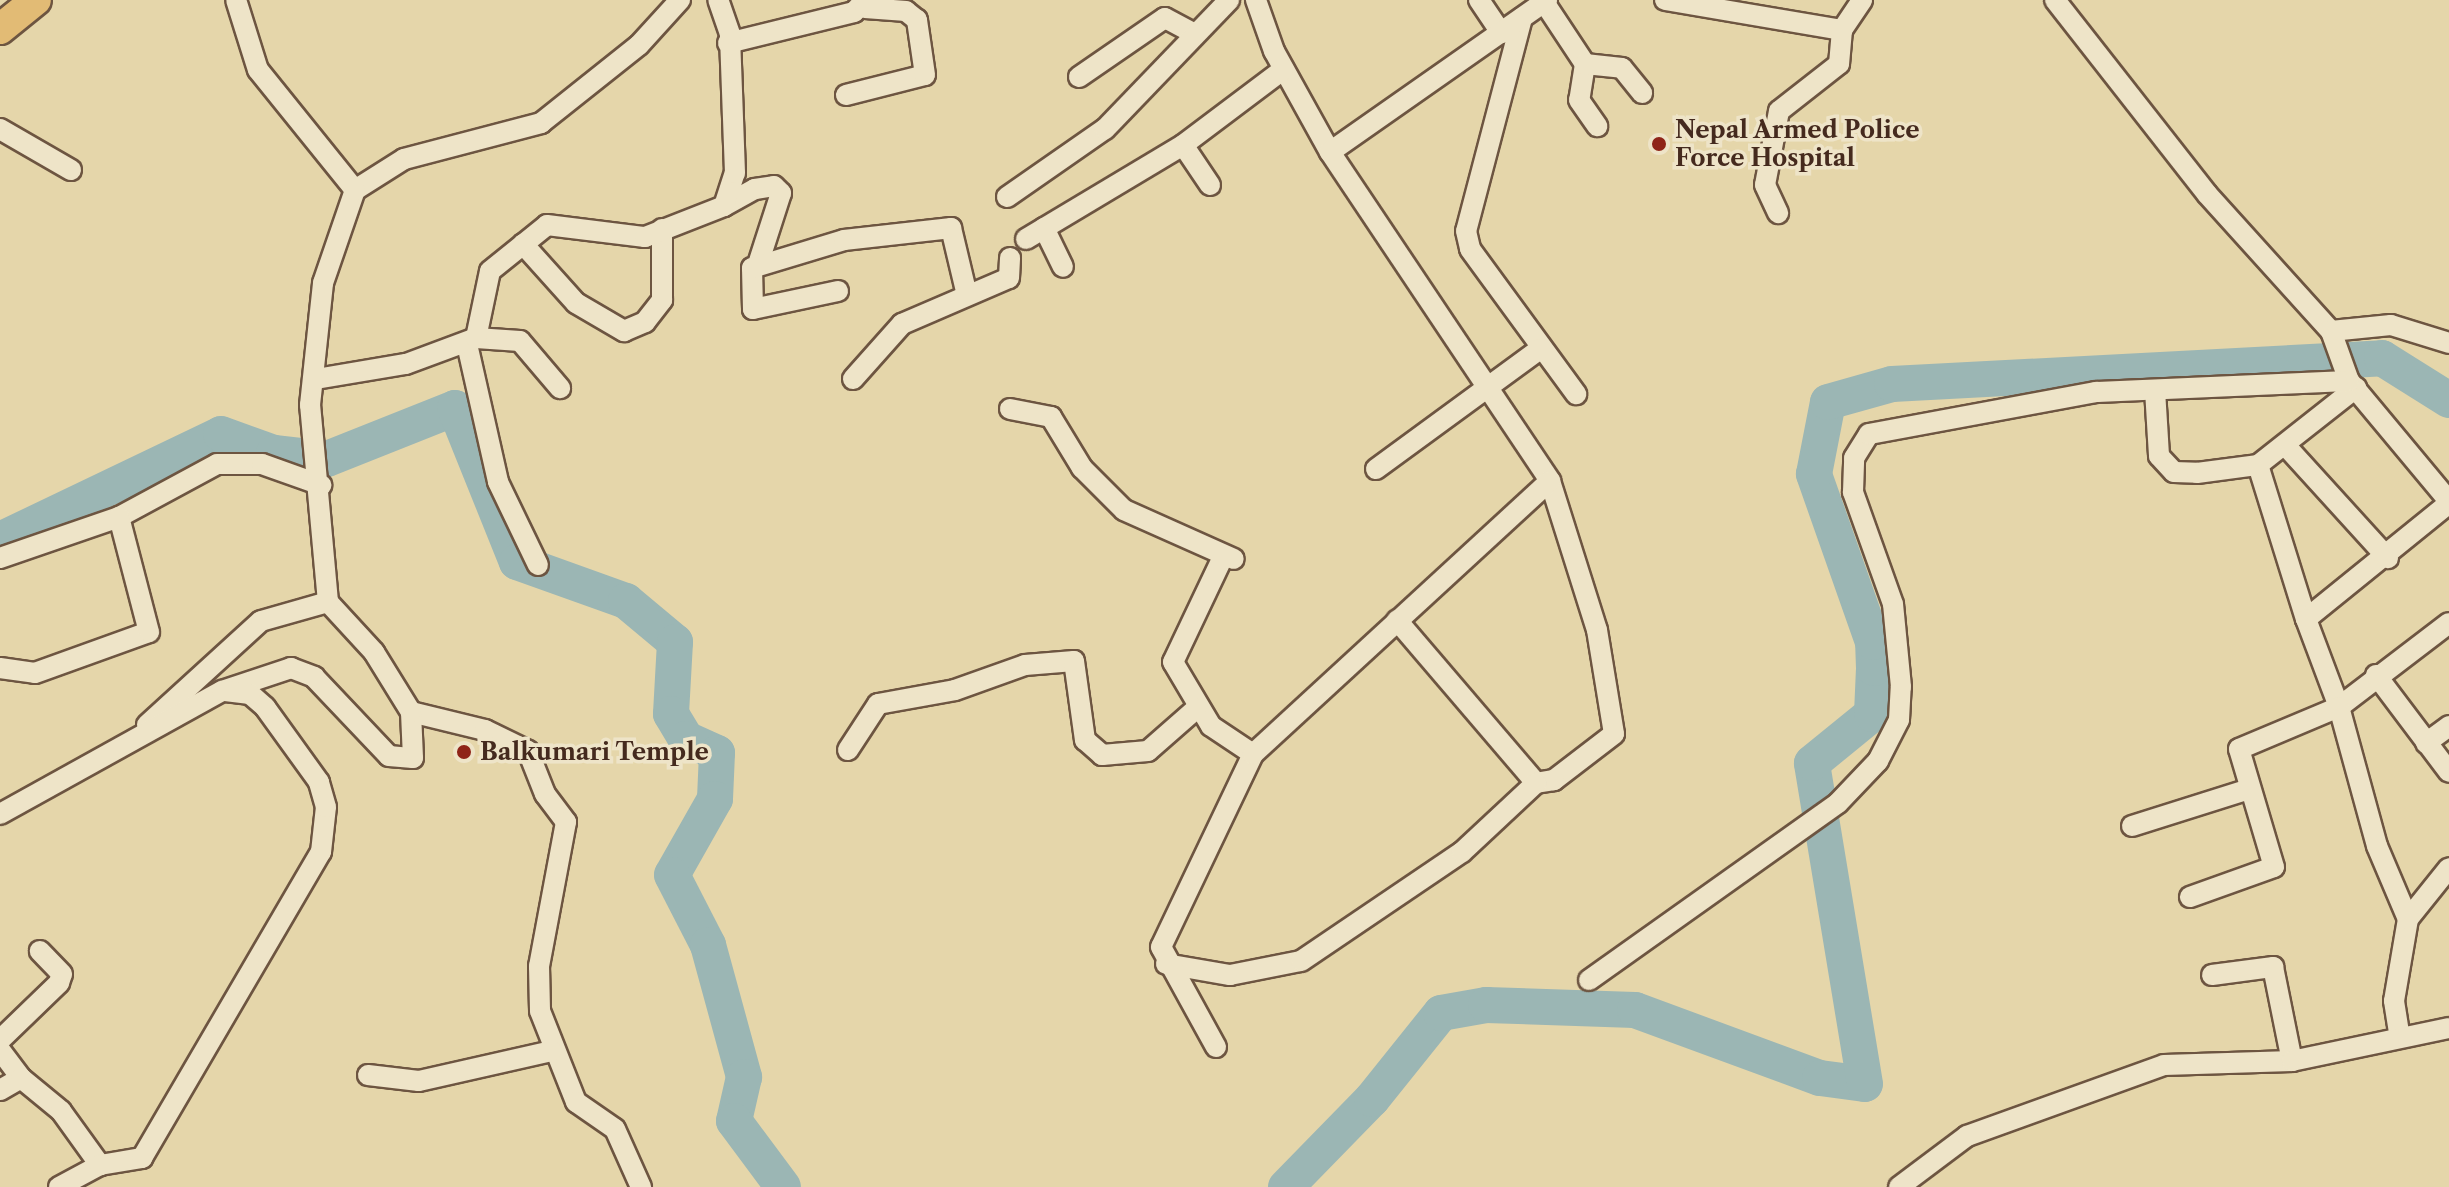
<!DOCTYPE html>
<style>
body{margin:0}
#map{position:relative;width:2449px;height:1187px;overflow:hidden;background:#e5d6aa;font-family:"Libre Caslon Text",serif}
div>[style]{position:absolute}
.river>*{height:36px;margin:-18px;padding:0 18px;transform-origin:18px;border-radius:18px;background:#9bb6b4}
.roads{filter:drop-shadow(2px 0 #6d5541) drop-shadow(-2px 0 #6d5541) drop-shadow(0 2px #6d5541) drop-shadow(0 -2px #6d5541)}
.minor>*{height:20px;margin:-10px;padding:0 10px;transform-origin:10px;border-radius:10px;background:#eee4c8}
.highway>*{height:30px;margin:-15px;padding:0 15px;transform-origin:15px;border-radius:15px;background:#e2bb75}
.dots>*{width:22px;height:22px;translate:-50% -50%;box-sizing:border-box;border:4px solid #eee4c8;border-radius:50%}
span{translate:-50% -50%;white-space:nowrap;text-align:center;line-height:1.15;-webkit-text-stroke:7px #eee4c8;paint-order:stroke}
.poi-label{font-size:24px;color:#452a1e;font-weight:700}
.left{translate:0 -50%;text-align:left}
</style>
<div id="map">
<div class="river">
<div style="left:0;top:540px;width:245px;rotate:-25.6deg"></div>
<div style="left:221px;top:434px;width:56px;rotate:19.7deg"></div>
<div style="left:274px;top:453px;width:53px;rotate:6.5deg"></div>
<div style="left:327px;top:459px;width:138px;rotate:-21.7deg"></div>
<div style="left:455px;top:408px;width:166px;rotate:68.1deg"></div>
<div style="left:517px;top:562px;width:116px;rotate:19.7deg"></div>
<div style="left:626px;top:601px;width:64px;rotate:39.9deg"></div>
<div style="left:675px;top:642px;width:72px;rotate:93.2deg"></div>
<div style="left:671px;top:714px;width:29px;rotate:59deg"></div>
<div style="left:686px;top:739px;width:34px;rotate:24deg"></div>
<div style="left:717px;top:753px;width:46px;rotate:92.5deg"></div>
<div style="left:715px;top:799px;width:87px;rotate:119.5deg"></div>
<div style="left:672px;top:875px;width:79px;rotate:62.8deg"></div>
<div style="left:708px;top:945px;width:137px;rotate:74.7deg"></div>
<div style="left:744px;top:1077px;width:45px;rotate:102.8deg"></div>
<div style="left:734px;top:1121px;width:82px;rotate:53.4deg"></div>
<div style="left:1286px;top:1187px;width:123px;rotate:-45.7deg"></div>
<div style="left:1372px;top:1099px;width:110px;rotate:-51.3deg"></div>
<div style="left:1441px;top:1013px;width:46px;rotate:-10.1deg"></div>
<div style="left:1486px;top:1005px;width:149px;rotate:1.9deg"></div>
<div style="left:1635px;top:1010px;width:197px;rotate:20.2deg"></div>
<div style="left:1820px;top:1078px;width:45px;rotate:7.6deg"></div>
<div style="left:1865px;top:1084px;width:325px;rotate:-99.4deg"></div>
<div style="left:1812px;top:763px;width:77px;rotate:-39.2deg"></div>
<div style="left:1872px;top:714px;width:46px;rotate:-87.5deg"></div>
<div style="left:1874px;top:668px;width:26px;rotate:-92deg"></div>
<div style="left:1873px;top:642px;width:178px;rotate:-109.4deg"></div>
<div style="left:1814px;top:474px;width:73px;rotate:-79deg"></div>
<div style="left:1828px;top:402px;width:66px;rotate:-15.7deg"></div>
<div style="left:1892px;top:384px;width:491px;rotate:-3deg"></div>
<div style="left:2382px;top:358px;width:79px;rotate:32.1deg"></div>
</div>
<div class="roads">
<div class="minor">
<div style="left:1256px;top:0;width:54px;rotate:70.6deg"></div>
<div style="left:1274px;top:51px;width:115px;rotate:61deg"></div>
<div style="left:1330px;top:152px;width:396px;rotate:56.2deg"></div>
<div style="left:1550px;top:481px;width:156px;rotate:72.5deg"></div>
<div style="left:1597px;top:630px;width:105px;rotate:80.7deg"></div>
<div style="left:1614px;top:734px;width:76px;rotate:142.5deg"></div>
<div style="left:1554px;top:780px;width:18px;rotate:171deg"></div>
<div style="left:1536px;top:783px;width:214px;rotate:-130.5deg"></div>
<div style="left:1479px;top:0;width:40px;rotate:56deg"></div>
<div style="left:1665px;top:0;width:180px;rotate:9.6deg"></div>
<div style="left:1842px;top:30px;width:34px;rotate:95deg"></div>
<div style="left:1839px;top:64px;width:76px;rotate:141.9deg"></div>
<div style="left:1779px;top:111px;width:75px;rotate:100.7deg"></div>
<div style="left:1765px;top:185px;width:31px;rotate:65deg"></div>
<div style="left:2055px;top:0;width:246px;rotate:51.9deg"></div>
<div style="left:2207px;top:194px;width:185px;rotate:47.9deg"></div>
<div style="left:2331px;top:331px;width:53px;rotate:70.2deg"></div>
<div style="left:2349px;top:381px;width:156px;rotate:50.2deg"></div>
<div style="left:1544px;top:2px;width:74px;rotate:56.5deg"></div>
<div style="left:1585px;top:64px;width:36px;rotate:99deg"></div>
<div style="left:1579px;top:100px;width:32px;rotate:55deg"></div>
<div style="left:1522px;top:18px;width:220px;rotate:104.7deg"></div>
<div style="left:1466px;top:231px;width:18px;rotate:77deg"></div>
<div style="left:1470px;top:249px;width:180px;rotate:53.8deg"></div>
<div style="left:1842px;top:30px;width:36px;rotate:-56deg"></div>
<div style="left:728px;top:43px;width:130px;rotate:-13.8deg"></div>
<div style="left:854px;top:12px;width:16px;rotate:-47deg"></div>
<div style="left:1585px;top:64px;width:37px;rotate:6deg"></div>
<div style="left:1622px;top:68px;width:32px;rotate:51deg"></div>
<div style="left:1079px;top:77px;width:104px;rotate:-34.5deg"></div>
<div style="left:1165px;top:18px;width:34px;rotate:28deg"></div>
<div style="left:846px;top:95px;width:81px;rotate:-14.2deg"></div>
<div style="left:925px;top:75px;width:56px;rotate:-98.3deg"></div>
<div style="left:917px;top:20px;width:14px;rotate:-141deg"></div>
<div style="left:906px;top:11px;width:41px;rotate:-175.8deg"></div>
<div style="left:0;top:129px;width:82px;rotate:30deg"></div>
<div style="left:1330px;top:152px;width:265px;rotate:-35deg"></div>
<div style="left:1210px;top:185px;width:48px;rotate:-124deg"></div>
<div style="left:1183px;top:145px;width:126px;rotate:-37deg"></div>
<div style="left:355px;top:190px;width:58px;rotate:-32.3deg"></div>
<div style="left:404px;top:159px;width:142px;rotate:-14.7deg"></div>
<div style="left:541px;top:123px;width:125px;rotate:-38.5deg"></div>
<div style="left:639px;top:45px;width:61px;rotate:-47.7deg"></div>
<div style="left:1007px;top:197px;width:119px;rotate:-34.8deg"></div>
<div style="left:1105px;top:129px;width:179px;rotate:-46.1deg"></div>
<div style="left:724px;top:206px;width:35px;rotate:-29deg"></div>
<div style="left:755px;top:189px;width:19px;rotate:-9deg"></div>
<div style="left:774px;top:186px;width:10px;rotate:45deg"></div>
<div style="left:781px;top:193px;width:71px;rotate:107.9deg"></div>
<div style="left:1044px;top:228px;width:43px;rotate:64deg"></div>
<div style="left:1026px;top:239px;width:183px;rotate:-30.9deg"></div>
<div style="left:523px;top:244px;width:79px;rotate:48.1deg"></div>
<div style="left:576px;top:303px;width:56px;rotate:30.3deg"></div>
<div style="left:624px;top:331px;width:23px;rotate:-23deg"></div>
<div style="left:645px;top:322px;width:28px;rotate:-52deg"></div>
<div style="left:662px;top:300px;width:71px;rotate:-90deg"></div>
<div style="left:838px;top:291px;width:87px;rotate:168deg"></div>
<div style="left:753px;top:309px;width:41px;rotate:-91.4deg"></div>
<div style="left:752px;top:268px;width:96px;rotate:-16.9deg"></div>
<div style="left:844px;top:240px;width:108px;rotate:-6.4deg"></div>
<div style="left:951px;top:228px;width:69px;rotate:76.6deg"></div>
<div style="left:2331px;top:331px;width:60px;rotate:-5.7deg"></div>
<div style="left:2391px;top:325px;width:61px;rotate:17.2deg"></div>
<div style="left:476px;top:338px;width:44px;rotate:3.9deg"></div>
<div style="left:520px;top:341px;width:62px;rotate:49.6deg"></div>
<div style="left:467px;top:344px;width:141px;rotate:77.3deg"></div>
<div style="left:498px;top:482px;width:92px;rotate:64.3deg"></div>
<div style="left:316px;top:379px;width:91px;rotate:-9.5deg"></div>
<div style="left:406px;top:364px;width:75px;rotate:-20.4deg"></div>
<div style="left:476px;top:338px;width:68px;rotate:-78.2deg"></div>
<div style="left:490px;top:271px;width:73px;rotate:-38.9deg"></div>
<div style="left:547px;top:225px;width:99px;rotate:7deg"></div>
<div style="left:645px;top:237px;width:85px;rotate:-21.4deg"></div>
<div style="left:724px;top:206px;width:35px;rotate:-72deg"></div>
<div style="left:735px;top:173px;width:139px;rotate:-92.1deg"></div>
<div style="left:730px;top:34px;width:36px;rotate:-109deg"></div>
<div style="left:853px;top:379px;width:74px;rotate:-48.3deg"></div>
<div style="left:902px;top:324px;width:116px;rotate:-23.3deg"></div>
<div style="left:1009px;top:278px;width:20px;rotate:-87deg"></div>
<div style="left:2155px;top:390px;width:66px;rotate:86.5deg"></div>
<div style="left:2159px;top:456px;width:22px;rotate:47deg"></div>
<div style="left:2174px;top:472px;width:23px;rotate:2deg"></div>
<div style="left:2197px;top:473px;width:62px;rotate:-7.5deg"></div>
<div style="left:2258px;top:465px;width:125px;rotate:-38.2deg"></div>
<div style="left:1010px;top:409px;width:42px;rotate:11deg"></div>
<div style="left:1051px;top:417px;width:60px;rotate:58.7deg"></div>
<div style="left:1082px;top:468px;width:59px;rotate:45deg"></div>
<div style="left:1124px;top:510px;width:120px;rotate:24deg"></div>
<div style="left:2285px;top:445px;width:153px;rotate:47.7deg"></div>
<div style="left:2258px;top:465px;width:161px;rotate:72.7deg"></div>
<div style="left:2306px;top:619px;width:184px;rotate:-39deg"></div>
<div style="left:1376px;top:469px;width:203px;rotate:-36.2deg"></div>
<div style="left:0;top:558px;width:126px;rotate:-19deg"></div>
<div style="left:119px;top:517px;width:111px;rotate:-28.4deg"></div>
<div style="left:217px;top:464px;width:45px"></div>
<div style="left:262px;top:464px;width:63px;rotate:19.6deg"></div>
<div style="left:1222px;top:559px;width:114px;rotate:115.4deg"></div>
<div style="left:1173px;top:662px;width:74px;rotate:59.3deg"></div>
<div style="left:1211px;top:726px;width:50px;rotate:33.7deg"></div>
<div style="left:2306px;top:619px;width:94px;rotate:69.4deg"></div>
<div style="left:2339px;top:707px;width:138px;rotate:-37.4deg"></div>
<div style="left:0;top:668px;width:35px;rotate:8deg"></div>
<div style="left:35px;top:673px;width:121px;rotate:-19.8deg"></div>
<div style="left:149px;top:632px;width:119px;rotate:-104.6deg"></div>
<div style="left:2376px;top:675px;width:121px;rotate:53deg"></div>
<div style="left:411px;top:712px;width:76px;rotate:13.7deg"></div>
<div style="left:485px;top:730px;width:48px;rotate:26deg"></div>
<div style="left:528px;top:751px;width:46px;rotate:68.4deg"></div>
<div style="left:545px;top:794px;width:35px;rotate:53deg"></div>
<div style="left:566px;top:822px;width:147px;rotate:100.6deg"></div>
<div style="left:539px;top:966px;width:45px;rotate:88.7deg"></div>
<div style="left:540px;top:1011px;width:98px;rotate:68.4deg"></div>
<div style="left:576px;top:1102px;width:47px;rotate:34.7deg"></div>
<div style="left:615px;top:1129px;width:64px;rotate:65.9deg"></div>
<div style="left:147px;top:725px;width:154px;rotate:-42.4deg"></div>
<div style="left:261px;top:621px;width:70px;rotate:-15.8deg"></div>
<div style="left:2426px;top:743px;width:29px;rotate:-36deg"></div>
<div style="left:848px;top:750px;width:55px;rotate:-56.9deg"></div>
<div style="left:878px;top:704px;width:78px;rotate:-10.3deg"></div>
<div style="left:955px;top:690px;width:74px;rotate:-19.7deg"></div>
<div style="left:1025px;top:665px;width:49px;rotate:-4.7deg"></div>
<div style="left:1074px;top:661px;width:80px;rotate:82.1deg"></div>
<div style="left:1085px;top:740px;width:23px;rotate:41deg"></div>
<div style="left:1102px;top:755px;width:46px;rotate:-5deg"></div>
<div style="left:1148px;top:751px;width:64px;rotate:-41.2deg"></div>
<div style="left:0;top:814px;width:254px;rotate:-29deg"></div>
<div style="left:222px;top:691px;width:73px;rotate:-18.4deg"></div>
<div style="left:291px;top:668px;width:25px;rotate:21deg"></div>
<div style="left:314px;top:677px;width:109px;rotate:46.5deg"></div>
<div style="left:389px;top:756px;width:24px;rotate:5deg"></div>
<div style="left:413px;top:758px;width:46px;rotate:-92.5deg"></div>
<div style="left:411px;top:712px;width:70px;rotate:-121.7deg"></div>
<div style="left:374px;top:652px;width:68px;rotate:-132.6deg"></div>
<div style="left:328px;top:602px;width:198px;rotate:-95.2deg"></div>
<div style="left:310px;top:405px;width:123px;rotate:-83.9deg"></div>
<div style="left:323px;top:283px;width:98px;rotate:-71deg"></div>
<div style="left:355px;top:190px;width:154px;rotate:-128.9deg"></div>
<div style="left:258px;top:70px;width:73px;rotate:-107.4deg"></div>
<div style="left:2132px;top:826px;width:123px;rotate:-17.5deg"></div>
<div style="left:2190px;top:897px;width:89px;rotate:-19.7deg"></div>
<div style="left:2274px;top:867px;width:123px;rotate:-106.5deg"></div>
<div style="left:2239px;top:749px;width:108px;rotate:-22.8deg"></div>
<div style="left:2339px;top:707px;width:144px;rotate:74.7deg"></div>
<div style="left:2377px;top:846px;width:79px;rotate:67deg"></div>
<div style="left:2408px;top:919px;width:83px;rotate:99.7deg"></div>
<div style="left:2394px;top:1001px;width:36px;rotate:81deg"></div>
<div style="left:2408px;top:919px;width:65px;rotate:-51.2deg"></div>
<div style="left:1166px;top:964px;width:65px;rotate:9.8deg"></div>
<div style="left:1230px;top:975px;width:72px;rotate:-11.2deg"></div>
<div style="left:1301px;top:961px;width:194px;rotate:-34.1deg"></div>
<div style="left:1462px;top:852px;width:101px;rotate:-43deg"></div>
<div style="left:2212px;top:975px;width:62px;rotate:-7.5deg"></div>
<div style="left:2273px;top:967px;width:96px;rotate:78.6deg"></div>
<div style="left:1589px;top:980px;width:305px;rotate:-35.4deg"></div>
<div style="left:1838px;top:803px;width:58px;rotate:-46.4deg"></div>
<div style="left:1878px;top:761px;width:46px;rotate:-62.9deg"></div>
<div style="left:1899px;top:720px;width:33px;rotate:-87deg"></div>
<div style="left:1901px;top:687px;width:83px;rotate:-95.5deg"></div>
<div style="left:1893px;top:604px;width:119px;rotate:-109.7deg"></div>
<div style="left:1853px;top:492px;width:34px;rotate:-88deg"></div>
<div style="left:1854px;top:458px;width:28px;rotate:-58deg"></div>
<div style="left:1869px;top:434px;width:231px;rotate:-10.5deg"></div>
<div style="left:2096px;top:392px;width:253px;rotate:-2.5deg"></div>
<div style="left:0;top:1040px;width:82px;rotate:-44deg"></div>
<div style="left:59px;top:983px;width:9px;rotate:-72deg"></div>
<div style="left:62px;top:974px;width:32px;rotate:-134deg"></div>
<div style="left:1216px;top:1047px;width:114px;rotate:-118.8deg"></div>
<div style="left:1161px;top:947px;width:214px;rotate:-64.5deg"></div>
<div style="left:1253px;top:754px;width:403px;rotate:-42.6deg"></div>
<div style="left:0;top:1050px;width:35px;rotate:53deg"></div>
<div style="left:21px;top:1078px;width:24px;rotate:150deg"></div>
<div style="left:368px;top:1075px;width:51px;rotate:6.7deg"></div>
<div style="left:419px;top:1081px;width:136px;rotate:-12.7deg"></div>
<div style="left:21px;top:1078px;width:52px;rotate:39.5deg"></div>
<div style="left:61px;top:1111px;width:67px;rotate:54.2deg"></div>
<div style="left:59px;top:1187px;width:47px;rotate:-28.2deg"></div>
<div style="left:100px;top:1165px;width:43px;rotate:-9.5deg"></div>
<div style="left:142px;top:1158px;width:355px;rotate:-59.7deg"></div>
<div style="left:321px;top:852px;width:45px;rotate:-83.7deg"></div>
<div style="left:326px;top:807px;width:26px;rotate:-106deg"></div>
<div style="left:319px;top:782px;width:92px;rotate:-125.8deg"></div>
<div style="left:265px;top:707px;width:20px;rotate:-139deg"></div>
<div style="left:250px;top:694px;width:25px;rotate:-173deg"></div>
<div style="left:1899px;top:1187px;width:85px;rotate:-36.9deg"></div>
<div style="left:1967px;top:1136px;width:209px;rotate:-19.8deg"></div>
<div style="left:2164px;top:1065px;width:128px;rotate:-1.8deg"></div>
<div style="left:2292px;top:1061px;width:160px;rotate:-11.9deg"></div>
</div>
<div class="highway">
<div style="left:0;top:29px;width:46px;rotate:-38.9deg"></div>
</div>
</div>
<div class="dots">
<div style="left:1659px;top:144px;background:#8f2418"></div>
<div style="left:464px;top:752px;background:#8f2418"></div>
</div>
<div class="poi-label">
<span class="left" style="left:1675px;top:144px">Nepal Armed Police<br>Force Hospital</span>
<span class="left" style="left:480px;top:752px">Balkumari Temple</span>
</div>
</div>
